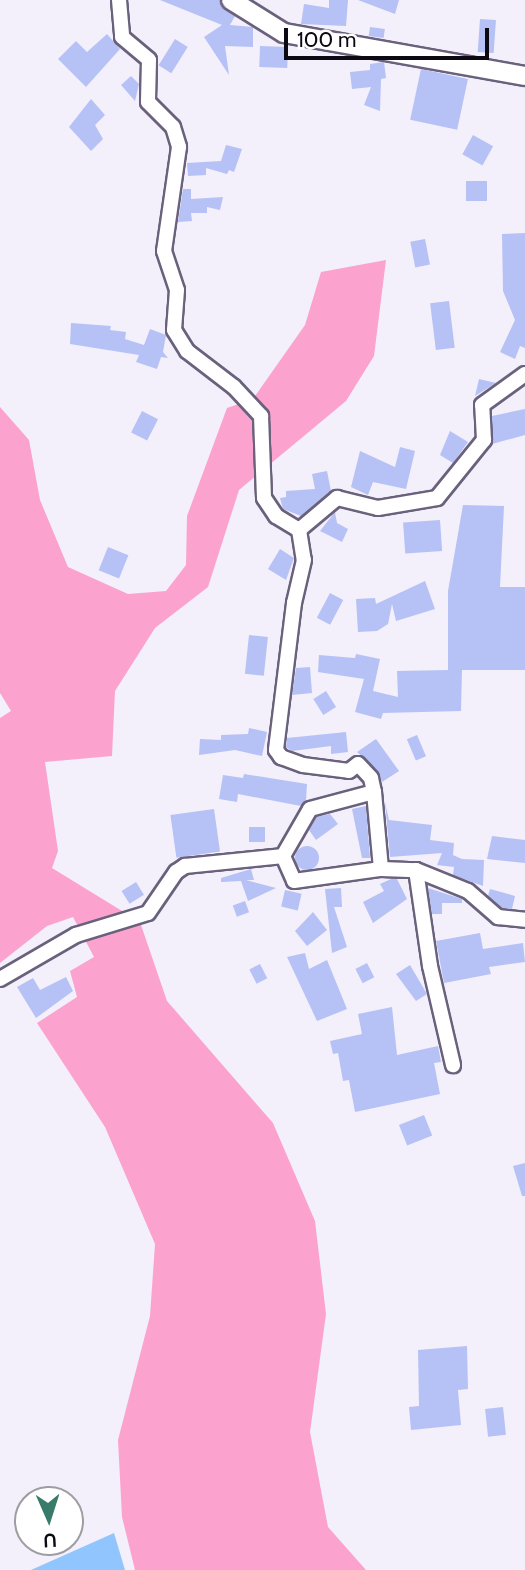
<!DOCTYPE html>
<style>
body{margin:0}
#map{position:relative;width:525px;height:1570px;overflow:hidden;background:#f3effb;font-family:Cabin,sans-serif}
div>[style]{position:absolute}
.green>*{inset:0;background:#fba3ce}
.water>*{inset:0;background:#90c5fd}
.building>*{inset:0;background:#b6c2f5;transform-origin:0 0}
.round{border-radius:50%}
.roads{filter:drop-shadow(2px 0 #6a617c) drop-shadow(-2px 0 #6a617c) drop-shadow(0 2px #6a617c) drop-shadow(0 -2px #6a617c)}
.minor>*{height:14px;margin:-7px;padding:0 7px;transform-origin:7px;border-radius:7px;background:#fff}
.tertiary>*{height:18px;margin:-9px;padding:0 9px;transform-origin:9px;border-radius:9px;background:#fff}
span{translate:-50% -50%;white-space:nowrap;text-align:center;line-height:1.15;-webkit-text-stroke:6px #fff;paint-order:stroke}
.north{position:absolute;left:14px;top:1486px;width:70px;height:70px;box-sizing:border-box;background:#fff;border:2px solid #9e9da1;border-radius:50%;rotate:177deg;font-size:19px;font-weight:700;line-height:28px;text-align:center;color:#0d0913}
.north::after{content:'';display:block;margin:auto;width:24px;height:32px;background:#397b6b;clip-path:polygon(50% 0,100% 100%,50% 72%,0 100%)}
.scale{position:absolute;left:284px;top:28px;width:205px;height:32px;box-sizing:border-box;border:4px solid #0d0913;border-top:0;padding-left:9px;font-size:21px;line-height:24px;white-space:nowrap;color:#0d0913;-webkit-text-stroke:5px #fff;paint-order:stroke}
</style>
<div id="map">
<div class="green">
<div style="clip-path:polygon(386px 260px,374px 356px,346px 401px,239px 490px,208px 587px,155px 628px,115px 691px,112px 756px,45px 762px,58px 851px,52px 868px,140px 922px,167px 1001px,273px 1123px,315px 1221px,326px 1314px,310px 1432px,328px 1527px,366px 1570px,135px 1570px,122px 1517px,118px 1440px,150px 1316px,155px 1244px,105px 1127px,37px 1023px,77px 997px,70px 971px,94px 957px,73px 917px,47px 926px,0 963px,0 718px,11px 711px,0 693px,0 407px,29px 440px,40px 500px,68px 567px,128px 594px,166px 591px,186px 565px,187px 516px,227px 408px,253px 399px,305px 325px,321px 272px)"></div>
</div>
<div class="water">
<div style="clip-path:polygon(114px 1533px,125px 1570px,31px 1570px)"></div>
</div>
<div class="building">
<div style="clip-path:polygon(160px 0,220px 0,235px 16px,230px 25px,253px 27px,253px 47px,225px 46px,229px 75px,204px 37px,222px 25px)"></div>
<div style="clip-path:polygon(329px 0,348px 0,346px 26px,301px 24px,304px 4px,329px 8px)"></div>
<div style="clip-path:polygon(358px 0,399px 0,395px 14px)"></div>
<div style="left:480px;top:19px;width:16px;height:33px;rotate:4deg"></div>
<div style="left:370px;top:27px;width:15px;height:9px;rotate:8deg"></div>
<div style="clip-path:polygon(107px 34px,120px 49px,86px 87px,58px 59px,76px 41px,87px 52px)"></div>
<div style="left:175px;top:39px;width:15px;height:31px;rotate:32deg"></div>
<div style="left:260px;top:46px;width:28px;height:21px;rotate:2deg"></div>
<div style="clip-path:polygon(384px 62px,386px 78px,381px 79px,380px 111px,364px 105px,371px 87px,352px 89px,350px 72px,370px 70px,370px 64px)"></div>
<div style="left:421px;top:69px;width:48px;height:52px;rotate:12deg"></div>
<div style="clip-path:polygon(131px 76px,139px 84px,135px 101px,121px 85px)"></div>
<div style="clip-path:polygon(91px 99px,105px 115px,95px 125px,103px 139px,91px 151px,69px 127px)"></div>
<div style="left:473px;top:135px;width:23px;height:22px;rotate:29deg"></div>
<div style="clip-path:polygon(226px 145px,242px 149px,234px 172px,229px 170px,227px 174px,206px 168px,206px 175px,188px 176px,187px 163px,221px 161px)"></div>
<div style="left:466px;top:181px;width:21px;height:20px"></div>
<div style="clip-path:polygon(183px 189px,191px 189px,191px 199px,223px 197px,220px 210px,207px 207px,207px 213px,191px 213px,192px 221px,178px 222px)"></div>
<div style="clip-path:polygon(525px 233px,525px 348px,520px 346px,515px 359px,500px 352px,515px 320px,503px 291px,502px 234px)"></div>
<div style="left:425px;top:239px;width:26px;height:15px;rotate:79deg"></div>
<div style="left:449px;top:301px;width:47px;height:19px;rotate:83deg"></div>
<div style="clip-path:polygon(71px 323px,111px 326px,110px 330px,126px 332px,125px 339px,144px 345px,150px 329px,166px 335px,163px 352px,168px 358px,161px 357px,157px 369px,136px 362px,139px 355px,70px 344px)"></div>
<div style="clip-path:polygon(479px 379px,496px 383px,475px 396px)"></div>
<div style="clip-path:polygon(525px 409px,525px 435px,492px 444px,492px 416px)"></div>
<div style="left:142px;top:411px;width:18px;height:24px;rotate:27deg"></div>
<div style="clip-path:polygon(450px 431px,468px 442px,453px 463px,440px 455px)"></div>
<div style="clip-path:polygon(400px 447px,415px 451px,406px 489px,373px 482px,368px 495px,351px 487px,360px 451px,395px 467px)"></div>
<div style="clip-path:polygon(327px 471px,331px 491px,301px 516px,283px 509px,280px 498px,286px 497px,286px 491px,315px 489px,312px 474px)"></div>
<div style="clip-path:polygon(463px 505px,504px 506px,500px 587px,525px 587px,525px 670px,462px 670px,461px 711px,383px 713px,381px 719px,355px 712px,364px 679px,318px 672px,319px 655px,355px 658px,356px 654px,380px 659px,373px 691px,398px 697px,397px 671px,448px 670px,448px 591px)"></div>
<div style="clip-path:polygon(335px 512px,337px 523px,348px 529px,342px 542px,320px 531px)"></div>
<div style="left:440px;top:520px;width:31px;height:37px;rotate:86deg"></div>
<div style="left:108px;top:547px;width:22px;height:25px;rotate:22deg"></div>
<div style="clip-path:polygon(280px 549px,294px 558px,286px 580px,268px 569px)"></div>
<div style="clip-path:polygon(425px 581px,435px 609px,396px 621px,392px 604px,388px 624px,377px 631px,358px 632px,356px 599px,375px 598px,376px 604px)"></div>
<div style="left:330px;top:593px;width:15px;height:28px;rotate:28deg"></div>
<div style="left:249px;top:635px;width:19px;height:39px;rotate:6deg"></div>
<div style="clip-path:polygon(310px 667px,312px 693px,292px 695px,296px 668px)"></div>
<div style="left:326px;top:691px;width:19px;height:15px;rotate:58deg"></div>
<div style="clip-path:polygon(249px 728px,267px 732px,262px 756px,235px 750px,199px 755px,200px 739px,221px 740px,221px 735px,248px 734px)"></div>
<div style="clip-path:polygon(346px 732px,348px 752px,331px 754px,331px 746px,292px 751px,286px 747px,287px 738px)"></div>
<div style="left:417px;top:735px;width:23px;height:11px;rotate:67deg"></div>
<div style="clip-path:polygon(376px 739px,399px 771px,382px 782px,378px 771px,357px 752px)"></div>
<div style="clip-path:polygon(244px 774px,307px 784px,306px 800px,301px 806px,238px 794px,237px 802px,219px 799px,223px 775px,243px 778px)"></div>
<div style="clip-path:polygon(385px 802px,389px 820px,432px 825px,430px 840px,454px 843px,453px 855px,462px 859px,484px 860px,483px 886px,453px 875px,454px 867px,437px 865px,442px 853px,390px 857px)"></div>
<div style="clip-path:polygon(366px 806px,370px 858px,362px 858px,352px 809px)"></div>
<div style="left:214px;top:809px;width:43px;height:44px;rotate:82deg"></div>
<div style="clip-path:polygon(330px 814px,338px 824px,316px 840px,309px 830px,316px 817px)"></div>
<div style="left:249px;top:827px;width:16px;height:15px"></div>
<div style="clip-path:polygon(492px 836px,525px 840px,525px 863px,487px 859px)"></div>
<div class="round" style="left:295px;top:846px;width:24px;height:24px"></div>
<div style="clip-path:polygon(251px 869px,254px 880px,246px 880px,276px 888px,248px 901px,241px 881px,221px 882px,221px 878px)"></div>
<div style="clip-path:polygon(391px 879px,397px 879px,407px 899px,373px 923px,363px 902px,384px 891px,380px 884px)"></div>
<div style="left:136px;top:882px;width:15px;height:17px;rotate:58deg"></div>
<div style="clip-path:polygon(341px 888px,342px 907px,334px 907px,347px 947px,332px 953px,325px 889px)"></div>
<div style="clip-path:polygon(428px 888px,462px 899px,462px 903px,442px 903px,442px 914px,432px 914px)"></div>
<div style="clip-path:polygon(490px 889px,515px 896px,512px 909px,502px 908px,488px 896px)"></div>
<div style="left:285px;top:890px;width:17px;height:17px;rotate:13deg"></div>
<div style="left:245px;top:901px;width:12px;height:13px;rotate:70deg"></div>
<div style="clip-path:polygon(313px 912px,327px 930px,307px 946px,295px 931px)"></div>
<div style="clip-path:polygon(480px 933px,483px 949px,523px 943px,525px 962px,489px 967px,491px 974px,444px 983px,436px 941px)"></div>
<div style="clip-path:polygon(305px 953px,309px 969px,327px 960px,347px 1009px,317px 1021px,287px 957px)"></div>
<div style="left:367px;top:963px;width:16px;height:13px;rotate:63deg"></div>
<div style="left:260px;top:964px;width:16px;height:12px;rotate:63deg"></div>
<div style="clip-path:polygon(410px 965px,427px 994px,416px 1001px,396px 974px)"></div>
<div style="clip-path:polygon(66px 977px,73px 991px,36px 1018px,17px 987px,33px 978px,40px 990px)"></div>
<div style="clip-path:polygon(392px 1007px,397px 1055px,438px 1046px,441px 1062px,434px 1063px,440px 1094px,355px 1112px,349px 1080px,343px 1081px,338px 1053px,333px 1054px,330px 1041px,362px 1034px,358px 1014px)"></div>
<div style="left:424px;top:1115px;width:22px;height:27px;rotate:68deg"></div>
<div style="clip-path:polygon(525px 1163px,525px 1196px,522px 1196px,513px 1166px)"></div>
<div style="clip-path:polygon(467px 1346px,468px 1389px,458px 1390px,461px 1425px,411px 1430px,409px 1407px,419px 1406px,418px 1350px)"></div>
<div style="left:503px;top:1407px;width:28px;height:18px;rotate:84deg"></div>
</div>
<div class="roads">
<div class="minor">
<div style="left:119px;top:0;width:37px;rotate:85deg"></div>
<div style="left:122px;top:37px;width:35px;rotate:40deg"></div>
<div style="left:149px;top:60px;width:42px;rotate:91.4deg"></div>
<div style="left:148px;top:102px;width:35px;rotate:45deg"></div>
<div style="left:173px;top:127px;width:21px;rotate:73deg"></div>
<div style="left:179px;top:147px;width:105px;rotate:98.2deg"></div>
<div style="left:164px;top:251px;width:41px;rotate:71.6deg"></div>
<div style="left:177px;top:290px;width:40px;rotate:94.3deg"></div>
<div style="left:174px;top:330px;width:25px;rotate:58deg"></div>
<div style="left:187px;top:351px;width:59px;rotate:37.5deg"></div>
<div style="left:234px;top:387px;width:40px;rotate:47deg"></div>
<div style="left:261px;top:416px;width:82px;rotate:87.9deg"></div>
<div style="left:264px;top:498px;width:22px;rotate:56deg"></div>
<div style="left:276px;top:516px;width:27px;rotate:31deg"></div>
<div style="left:299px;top:530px;width:30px;rotate:81deg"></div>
<div style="left:304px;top:560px;width:44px;rotate:103.1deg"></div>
<div style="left:294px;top:603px;width:148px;rotate:97deg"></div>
<div style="left:276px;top:750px;width:9px;rotate:54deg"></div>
<div style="left:281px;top:757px;width:23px;rotate:20deg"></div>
<div style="left:303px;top:765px;width:46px;rotate:7.4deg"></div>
<div style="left:349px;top:771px;width:11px;rotate:-38deg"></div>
<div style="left:358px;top:764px;width:19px;rotate:47deg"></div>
<div style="left:371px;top:778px;width:14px;rotate:78deg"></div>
<div style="left:299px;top:530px;width:50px;rotate:-40.1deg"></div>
<div style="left:337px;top:498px;width:42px;rotate:13.7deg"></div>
<div style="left:378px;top:508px;width:60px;rotate:-9.6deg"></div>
<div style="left:437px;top:498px;width:75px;rotate:-51deg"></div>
<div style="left:484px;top:440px;width:35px;rotate:-93deg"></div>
<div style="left:482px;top:405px;width:53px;rotate:-35.8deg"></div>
<div style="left:283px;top:856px;width:27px;rotate:66deg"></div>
<div style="left:294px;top:881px;width:88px;rotate:-7.9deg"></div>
<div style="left:416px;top:870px;width:97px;rotate:81.7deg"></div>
<div style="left:430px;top:966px;width:102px;rotate:76.9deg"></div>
<div style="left:0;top:979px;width:88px;rotate:-30.1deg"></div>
<div style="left:76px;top:935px;width:75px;rotate:-17deg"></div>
<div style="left:148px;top:913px;width:50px;rotate:-55.7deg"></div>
<div style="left:176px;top:872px;width:11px;rotate:-34deg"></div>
<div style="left:185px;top:866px;width:99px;rotate:-5.8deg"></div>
<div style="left:283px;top:856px;width:54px;rotate:-60.1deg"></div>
<div style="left:310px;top:809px;width:66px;rotate:-14.9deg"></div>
<div style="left:374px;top:792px;width:77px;rotate:84.8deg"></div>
<div style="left:381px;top:869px;width:35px;rotate:2deg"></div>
<div style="left:416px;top:870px;width:56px;rotate:22deg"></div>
<div style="left:468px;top:891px;width:40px;rotate:41deg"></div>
<div style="left:498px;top:917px;width:27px;rotate:6deg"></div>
</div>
<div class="tertiary">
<div style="left:231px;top:0;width:62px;rotate:31.9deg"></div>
<div style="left:284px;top:33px;width:245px;rotate:10.1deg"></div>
</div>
</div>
<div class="north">U</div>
<div class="scale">100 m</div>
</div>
